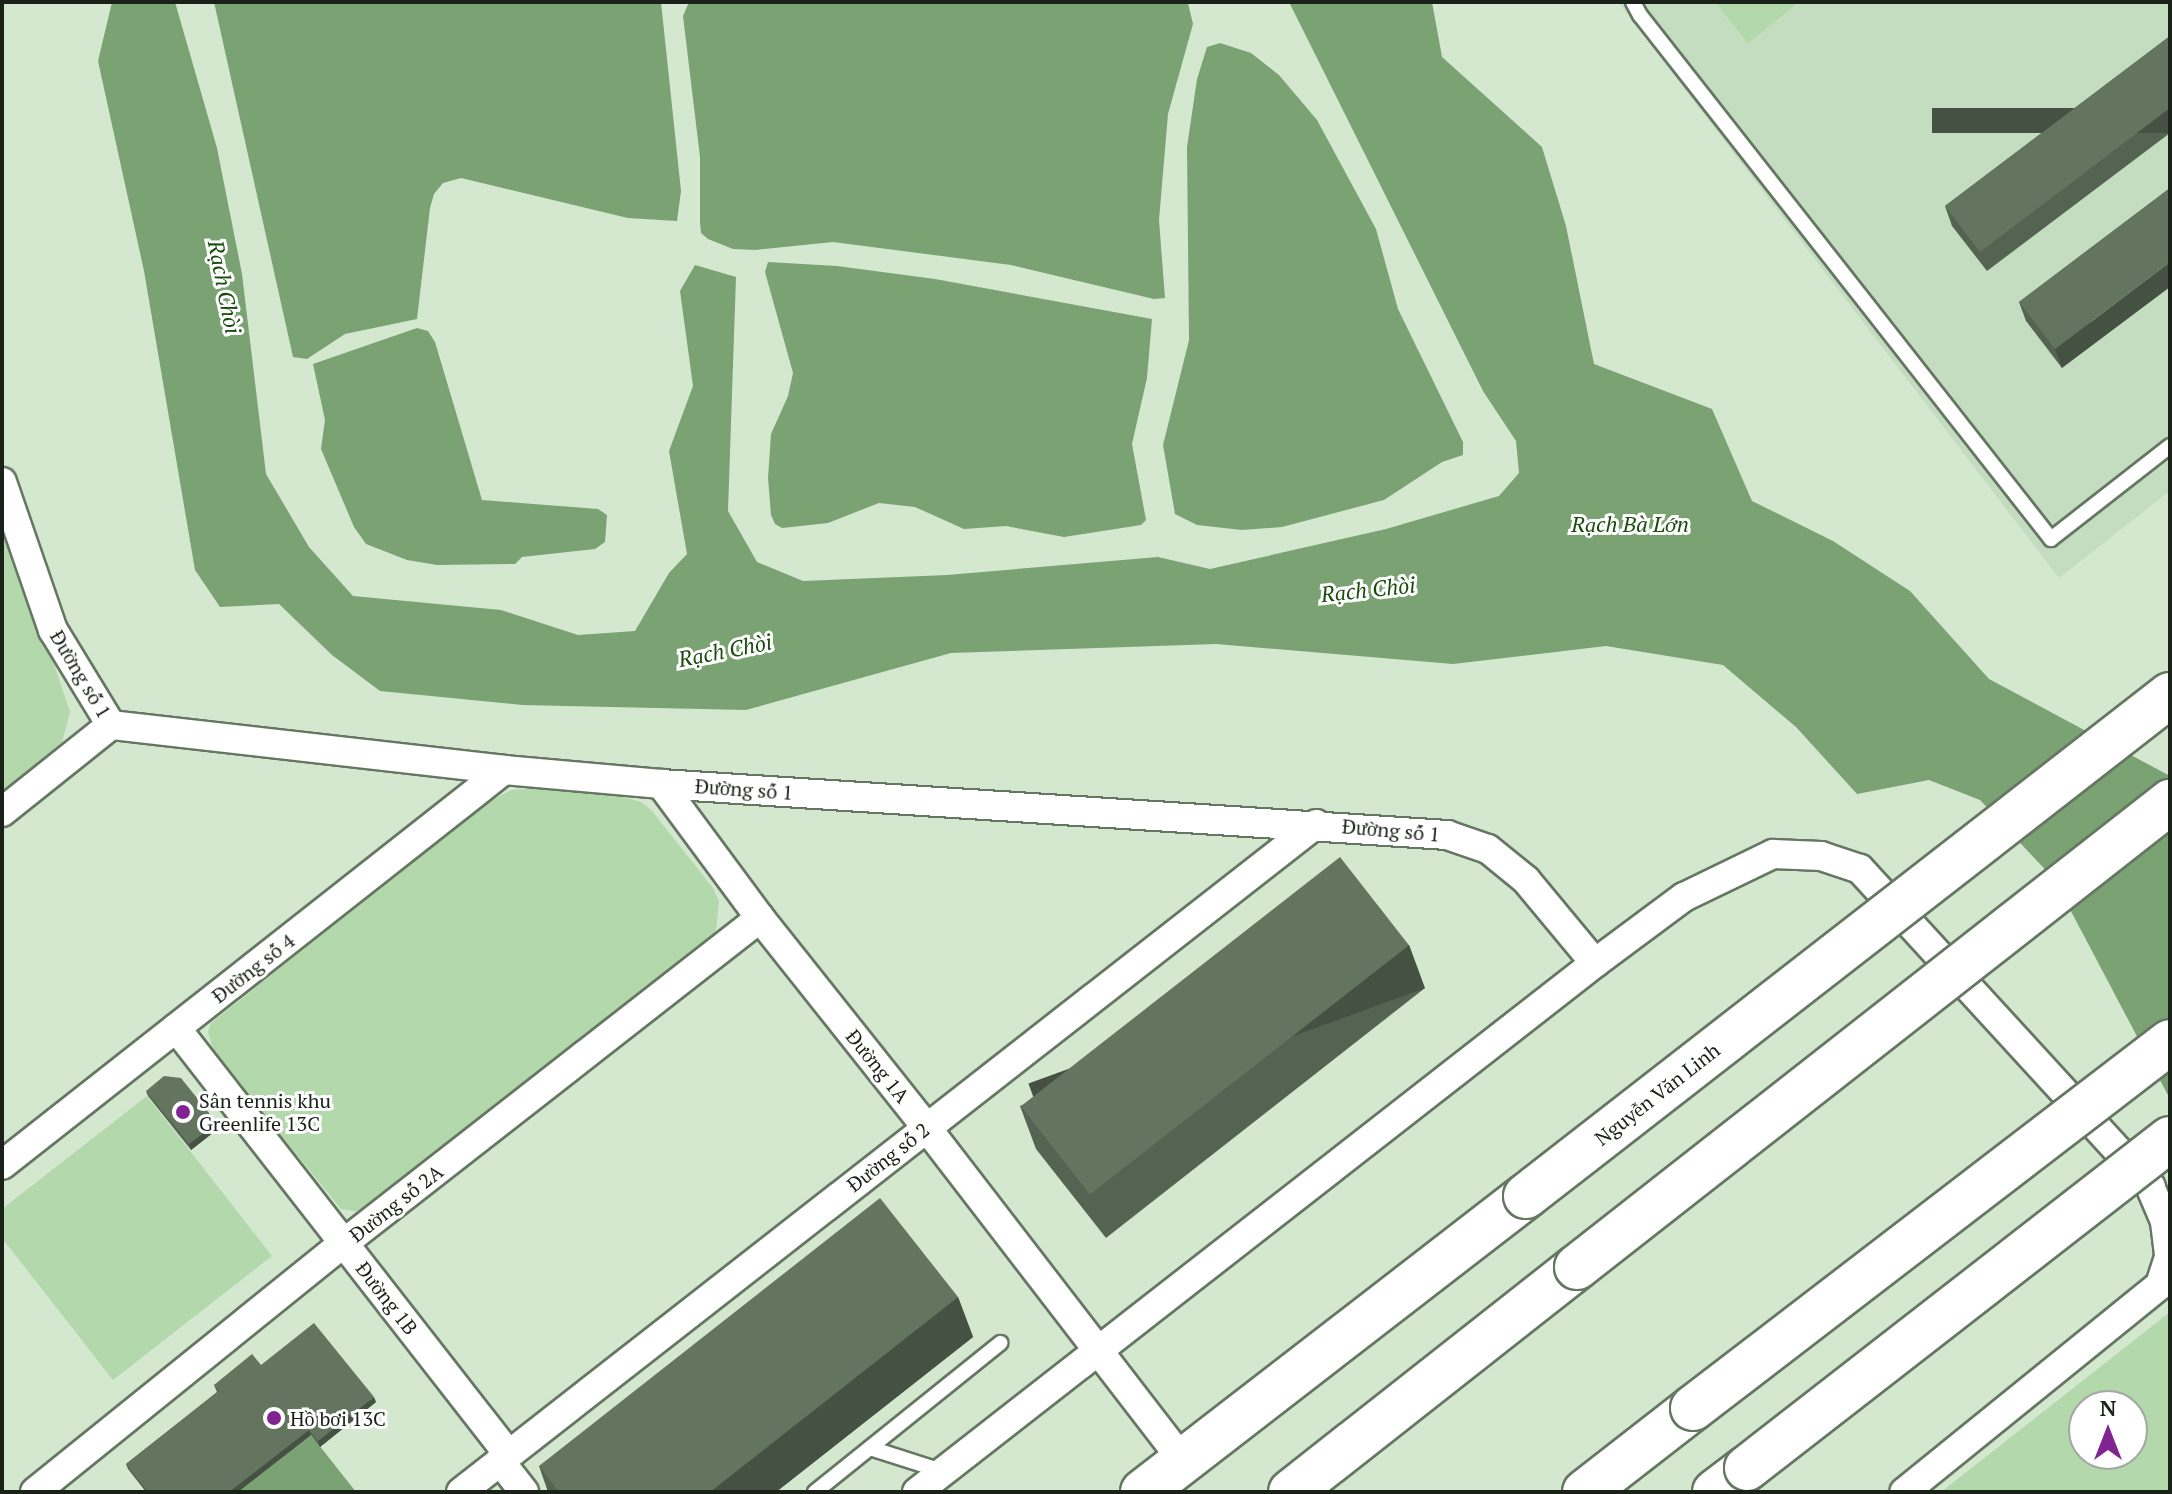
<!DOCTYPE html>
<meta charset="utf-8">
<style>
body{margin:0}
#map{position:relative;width:2172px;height:1494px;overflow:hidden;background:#d4e8d0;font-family:"PT Serif",serif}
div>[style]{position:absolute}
.built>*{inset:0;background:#c4ddc0}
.green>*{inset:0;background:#b2d8ab}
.water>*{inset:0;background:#7aa273}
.roads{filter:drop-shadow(2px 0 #657762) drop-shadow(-2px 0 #657762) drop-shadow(0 2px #657762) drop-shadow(0 -2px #657762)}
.service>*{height:14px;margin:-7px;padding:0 7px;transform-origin:7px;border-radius:7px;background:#fff}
.minor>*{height:28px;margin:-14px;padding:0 14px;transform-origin:14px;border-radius:14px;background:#fff}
.primary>*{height:44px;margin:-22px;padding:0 22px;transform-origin:22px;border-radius:22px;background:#fff}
.trunk>*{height:44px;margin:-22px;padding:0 22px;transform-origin:22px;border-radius:22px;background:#fff}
.bridges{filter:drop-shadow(2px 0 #657762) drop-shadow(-2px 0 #657762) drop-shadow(0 2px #657762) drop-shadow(0 -2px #657762)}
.primary-bridge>*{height:44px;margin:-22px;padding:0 22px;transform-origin:22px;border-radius:22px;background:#fff}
.trunk-bridge>*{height:44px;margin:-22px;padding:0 22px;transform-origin:22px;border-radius:22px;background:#fff}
.wall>*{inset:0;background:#556452}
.shaded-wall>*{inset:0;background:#455142;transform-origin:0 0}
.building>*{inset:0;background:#63745f;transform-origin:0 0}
.dots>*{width:22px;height:22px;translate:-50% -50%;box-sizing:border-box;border:4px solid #fff;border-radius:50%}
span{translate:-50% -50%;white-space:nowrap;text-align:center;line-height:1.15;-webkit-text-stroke:6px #fff;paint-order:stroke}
.street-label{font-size:20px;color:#192118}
.poi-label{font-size:20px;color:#192118}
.left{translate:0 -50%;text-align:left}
.water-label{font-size:22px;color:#184d0b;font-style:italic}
.frame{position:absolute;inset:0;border:4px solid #192118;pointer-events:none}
.north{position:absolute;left:2068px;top:1390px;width:80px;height:80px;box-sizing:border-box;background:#fff;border:2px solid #a3a6a3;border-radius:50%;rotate:0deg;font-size:22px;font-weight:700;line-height:32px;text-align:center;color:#192118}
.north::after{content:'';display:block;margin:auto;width:28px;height:36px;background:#7f2491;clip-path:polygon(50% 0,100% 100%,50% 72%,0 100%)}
</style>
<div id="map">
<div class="built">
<div style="clip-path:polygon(1618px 2px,2170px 2px,2170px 491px,2059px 578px)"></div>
</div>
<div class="green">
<div style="clip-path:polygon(1715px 2px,1799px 2px,1748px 43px)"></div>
<div style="clip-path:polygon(2px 509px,70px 712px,62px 742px,2px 793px)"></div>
<div style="clip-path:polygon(532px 788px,612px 794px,641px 802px,652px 811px,713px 888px,719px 901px,716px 930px,709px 941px,369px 1208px,360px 1212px,341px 1209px,214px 1053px,208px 1032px,211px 1023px,493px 799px,512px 790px)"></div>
<div style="clip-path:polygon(147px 1096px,272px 1256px,113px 1380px,2px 1238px,2px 1209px)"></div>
<div style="clip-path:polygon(evenodd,2170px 1312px,2170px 1492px,1941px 1492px,2170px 1312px,2132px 1406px,2132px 1454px,2084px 1454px,2084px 1406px,2132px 1406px)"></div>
</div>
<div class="water">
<div style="clip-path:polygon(112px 2px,175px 2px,217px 148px,242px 274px,266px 474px,309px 547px,353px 596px,501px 610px,578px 635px,635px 631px,669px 573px,687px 554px,669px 451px,693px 386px,680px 291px,695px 265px,736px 277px,728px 511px,757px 562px,803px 581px,947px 575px,1158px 557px,1210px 569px,1386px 529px,1499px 496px,1519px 473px,1516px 441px,1483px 391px,1289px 2px,1432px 2px,1442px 57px,1542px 147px,1566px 226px,1594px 364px,1712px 409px,1752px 501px,1833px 541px,1910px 591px,1989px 679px,2170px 776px,2170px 1099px,2054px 879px,1980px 800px,1929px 780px,1857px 794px,1796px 727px,1723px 665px,1606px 646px,1453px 664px,1216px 644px,951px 653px,746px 710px,522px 705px,380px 691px,332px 655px,279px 604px,220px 607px,195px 570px,144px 271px,98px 61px)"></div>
<div style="clip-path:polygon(214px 2px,661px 2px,681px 191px,677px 221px,628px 218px,461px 178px,443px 183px,434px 194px,430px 208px,417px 319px,345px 334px,307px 359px,293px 357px)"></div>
<div style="clip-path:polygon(689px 2px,1188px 3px,1193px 24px,1168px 114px,1159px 220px,1165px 298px,1154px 299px,1011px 265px,833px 242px,755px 250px,733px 249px,708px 239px,701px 233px,700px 223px,700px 157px,683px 16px)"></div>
<div style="clip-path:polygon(1220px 43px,1251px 53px,1279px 75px,1317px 120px,1376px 229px,1398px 309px,1463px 442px,1463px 455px,1442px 462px,1384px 500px,1282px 527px,1242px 530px,1197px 525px,1175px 514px,1163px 445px,1189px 340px,1187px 147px,1197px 79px,1207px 47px)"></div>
<div style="clip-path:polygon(768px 262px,837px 266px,935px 279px,1152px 319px,1147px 378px,1132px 444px,1146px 520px,1141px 525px,1064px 537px,1006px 526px,964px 529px,915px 507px,879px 503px,828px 523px,782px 528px,775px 524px,771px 515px,768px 478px,771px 434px,788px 396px,793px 373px,765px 272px)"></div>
<div style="clip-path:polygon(417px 328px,428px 331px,435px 342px,482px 500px,598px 509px,607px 515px,605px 542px,595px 549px,522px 557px,515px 564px,437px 565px,407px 560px,366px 544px,354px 527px,321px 449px,325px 420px,313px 364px)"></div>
<div style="clip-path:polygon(311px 1435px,356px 1492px,238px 1492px)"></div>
</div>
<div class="roads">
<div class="service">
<div style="left:1633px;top:2px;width:15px;rotate:62deg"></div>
<div style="left:1640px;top:15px;width:666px;rotate:51.89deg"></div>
<div style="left:2051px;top:539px;width:151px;rotate:-38deg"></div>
<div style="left:870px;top:1448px;width:76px;rotate:17.7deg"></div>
<div style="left:815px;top:1492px;width:238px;rotate:-38.8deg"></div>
</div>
<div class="minor">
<div style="left:2px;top:482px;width:157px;rotate:71deg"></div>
<div style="left:53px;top:630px;width:111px;rotate:58.6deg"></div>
<div style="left:111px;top:725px;width:396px;rotate:6.5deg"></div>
<div style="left:504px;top:770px;width:158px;rotate:5.1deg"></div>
<div style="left:661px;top:784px;width:788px;rotate:3.71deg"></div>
<div style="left:1447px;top:835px;width:43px;rotate:18.9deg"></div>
<div style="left:1488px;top:849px;width:49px;rotate:39.2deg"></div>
<div style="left:1526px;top:880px;width:108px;rotate:50.3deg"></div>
<div style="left:661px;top:784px;width:167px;rotate:53.5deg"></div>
<div style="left:760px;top:918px;width:267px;rotate:51.5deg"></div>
<div style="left:926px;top:1127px;width:421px;rotate:52.4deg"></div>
<div style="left:2px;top:812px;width:139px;rotate:-38.6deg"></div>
<div style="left:176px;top:1028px;width:541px;rotate:52.05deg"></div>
<div style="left:2px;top:1165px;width:639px;rotate:-38.2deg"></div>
<div style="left:500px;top:1461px;width:39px;rotate:52deg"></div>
<div style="left:35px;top:1492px;width:397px;rotate:-38.9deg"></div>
<div style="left:344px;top:1243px;width:528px;rotate:-38deg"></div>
<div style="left:461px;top:1492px;width:1085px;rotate:-38deg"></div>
<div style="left:917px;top:1492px;width:860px;rotate:-37.96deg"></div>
<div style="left:1595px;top:963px;width:111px;rotate:-36.6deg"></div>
<div style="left:1684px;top:897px;width:99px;rotate:-25.8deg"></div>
<div style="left:1773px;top:854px;width:48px;rotate:2.4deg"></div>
<div style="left:1821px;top:856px;width:41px;rotate:18.4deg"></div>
<div style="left:1860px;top:869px;width:430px;rotate:47.5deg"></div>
<div style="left:2150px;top:1186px;width:39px;rotate:67deg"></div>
<div style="left:2165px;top:1222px;width:35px;rotate:83deg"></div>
<div style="left:2169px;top:1257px;width:29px;rotate:108deg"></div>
<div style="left:2160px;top:1285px;width:329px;rotate:141deg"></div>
</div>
<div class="primary">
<div style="left:1143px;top:1492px;width:484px;rotate:-37.7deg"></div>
<div style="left:1715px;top:1492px;width:40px;rotate:-37deg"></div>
</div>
<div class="trunk">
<div style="left:1291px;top:1492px;width:364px;rotate:-38.2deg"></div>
<div style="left:1585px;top:1492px;width:137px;rotate:-37.9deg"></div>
</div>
</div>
<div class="bridges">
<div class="primary-bridge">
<div style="left:1526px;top:1196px;width:816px;rotate:-37.88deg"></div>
<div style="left:1747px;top:1468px;width:536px;rotate:-37.87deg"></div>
</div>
<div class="trunk-bridge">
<div style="left:1577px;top:1267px;width:754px;rotate:-38.1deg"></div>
<div style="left:1693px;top:1408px;width:601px;rotate:-37.5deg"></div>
</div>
</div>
<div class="wall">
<div style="clip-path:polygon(2170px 36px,2170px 133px,1987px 271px,1952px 226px,1945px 206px)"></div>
<div style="clip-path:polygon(2170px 188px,2062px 368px,2026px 321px,2019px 302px)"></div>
<div style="clip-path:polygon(1409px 945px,1425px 988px,1106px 1238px,1036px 1149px,1020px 1106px)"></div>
<div style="clip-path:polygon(146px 1091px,217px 1123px,219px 1128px,191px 1150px,148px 1096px)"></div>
<div style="clip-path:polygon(958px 1297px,973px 1337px,776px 1492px,548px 1492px,539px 1466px)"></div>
<div style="clip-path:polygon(261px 1365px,376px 1402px,320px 1447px,311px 1435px,238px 1492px,146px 1492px,128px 1469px,126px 1464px,217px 1392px,214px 1385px)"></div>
</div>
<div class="shaded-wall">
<div style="left:2170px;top:108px;width:25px;height:238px;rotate:90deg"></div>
<div style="clip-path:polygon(2170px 262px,2170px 287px,2062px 368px,2055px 349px)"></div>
<div style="left:1409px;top:945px;width:46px;height:405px;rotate:70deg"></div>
<div style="clip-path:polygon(217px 1123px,219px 1128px,191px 1150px,189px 1144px)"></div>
<div style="clip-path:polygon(958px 1297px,973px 1337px,776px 1492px,710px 1492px)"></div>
<div style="clip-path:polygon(374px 1397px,376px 1402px,320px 1447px,318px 1441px)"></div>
<div style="clip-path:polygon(309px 1430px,311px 1435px,238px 1492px,229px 1492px)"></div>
</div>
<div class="building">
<div style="clip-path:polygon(2170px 36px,2170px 108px,1980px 252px,1945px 206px)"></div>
<div style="clip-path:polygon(2170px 188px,2170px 262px,2055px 349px,2019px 302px)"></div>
<div style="left:1340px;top:857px;width:112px;height:405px;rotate:52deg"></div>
<div style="clip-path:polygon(164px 1076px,181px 1078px,217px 1123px,189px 1144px,146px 1091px)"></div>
<div style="clip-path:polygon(880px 1198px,958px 1297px,710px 1492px,559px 1492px,539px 1466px)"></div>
<div style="clip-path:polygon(314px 1323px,374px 1397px,318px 1441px,309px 1430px,229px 1492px,148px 1492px,126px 1464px,219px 1391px,214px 1385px,252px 1354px,261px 1365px)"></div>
</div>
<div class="dots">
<div style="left:183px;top:1112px;background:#7f2491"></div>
<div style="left:274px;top:1418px;background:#7f2491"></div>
</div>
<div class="street-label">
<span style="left:81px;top:674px;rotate:59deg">Đường số 1</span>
<span style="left:744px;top:789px;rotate:4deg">Đường số 1</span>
<span style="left:1391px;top:830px;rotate:5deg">Đường số 1</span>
<span style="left:253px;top:968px;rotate:-38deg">Đường số 4</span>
<span style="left:878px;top:1066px;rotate:51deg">Đường 1A</span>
<span style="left:1657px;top:1094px;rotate:-38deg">Nguyễn Văn Linh</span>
<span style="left:888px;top:1157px;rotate:-38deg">Đường số 2</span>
<span style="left:396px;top:1203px;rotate:-38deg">Đường số 2A</span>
<span style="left:387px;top:1298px;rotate:52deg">Đường 1B</span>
</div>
<div class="poi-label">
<span class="left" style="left:199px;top:1112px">Sân tennis khu<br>Greenlife 13C</span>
<span class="left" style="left:290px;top:1418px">Hồ bơi 13C</span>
</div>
<div class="water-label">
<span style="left:225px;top:287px;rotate:79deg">Rạch Chòi</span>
<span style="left:1630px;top:524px">Rạch Bà Lớn</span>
<span style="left:1368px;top:589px;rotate:-6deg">Rạch Chòi</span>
<span style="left:725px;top:650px;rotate:-11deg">Rạch Chòi</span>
</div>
<div class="frame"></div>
<div class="north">N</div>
</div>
